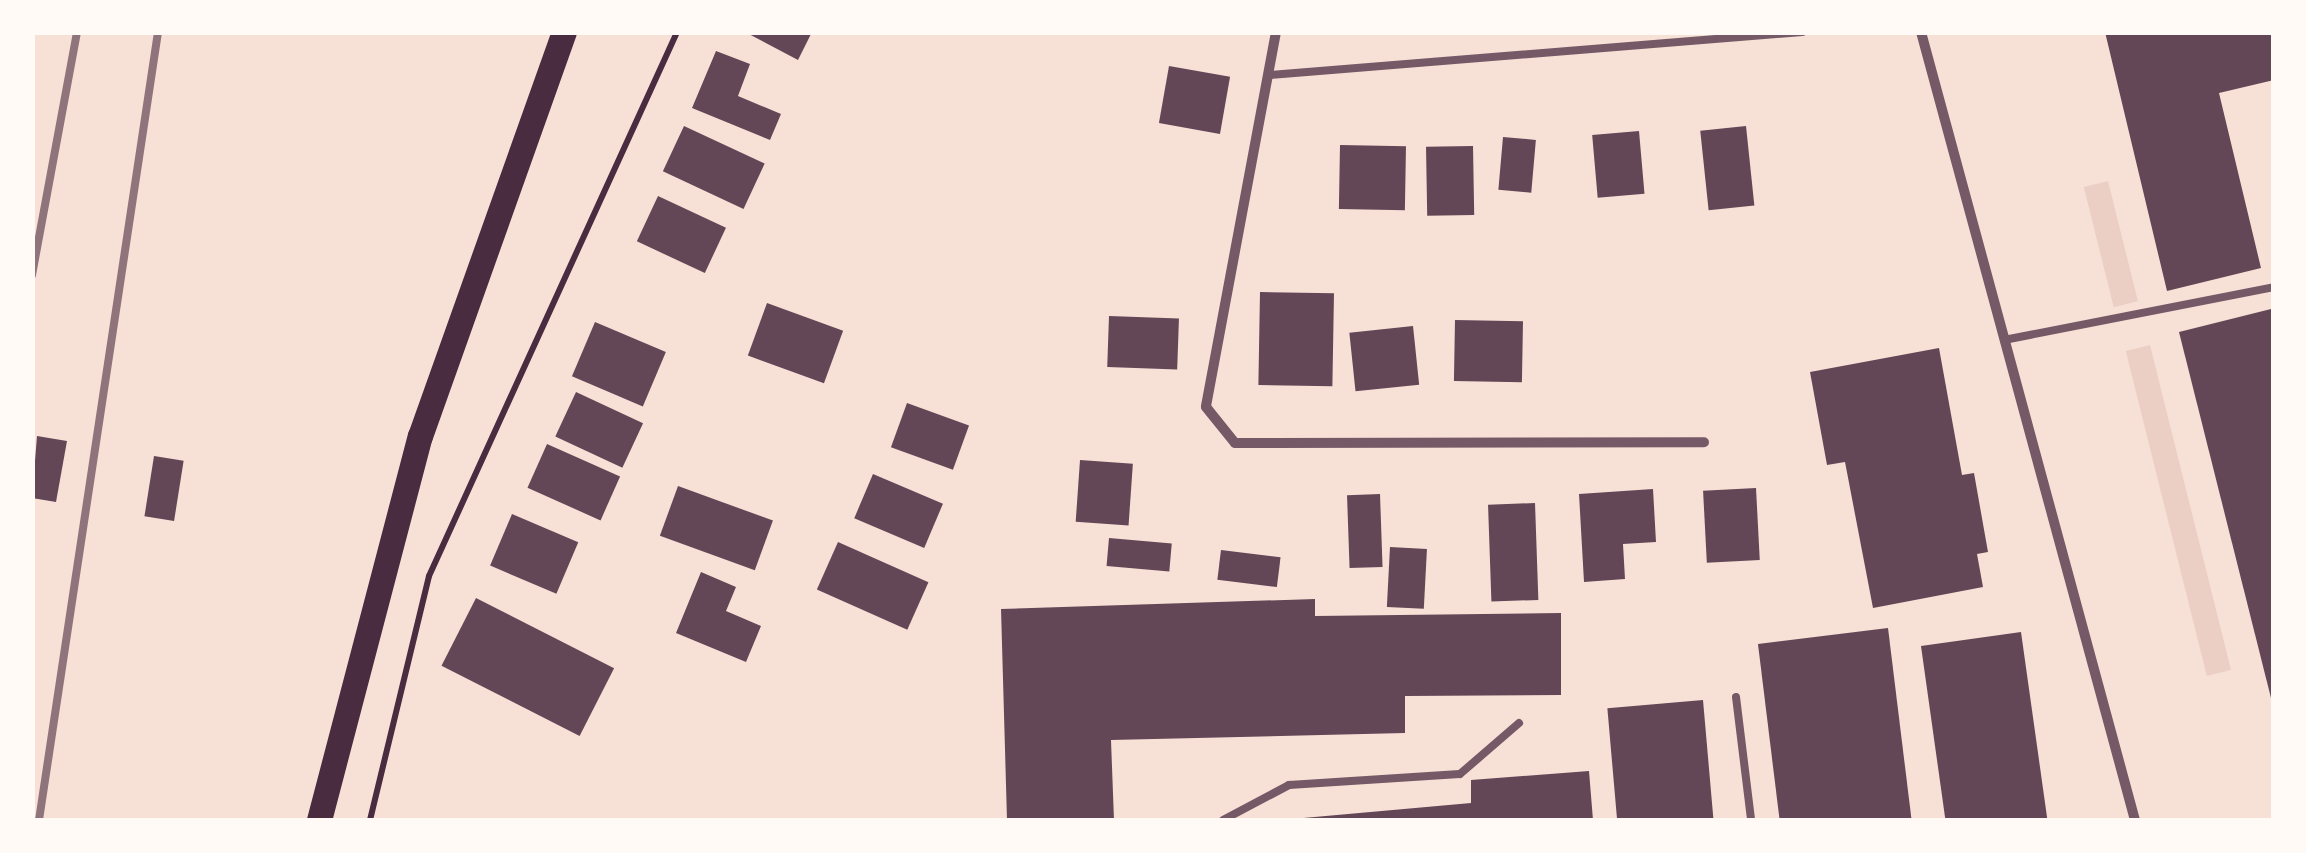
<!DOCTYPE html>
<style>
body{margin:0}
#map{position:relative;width:2306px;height:853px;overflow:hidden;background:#f7e1d7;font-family:"Alegreya Sans",sans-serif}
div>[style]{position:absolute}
.green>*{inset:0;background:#ebcfc5;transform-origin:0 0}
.building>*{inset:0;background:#644757;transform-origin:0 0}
.path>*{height:6px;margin:-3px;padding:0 3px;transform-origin:3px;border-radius:3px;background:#4a2c40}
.service>*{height:8px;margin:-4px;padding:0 4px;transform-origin:4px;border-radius:4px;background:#755966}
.minor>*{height:10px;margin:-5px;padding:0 5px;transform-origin:5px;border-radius:5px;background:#755966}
.primary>*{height:25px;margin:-12.5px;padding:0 12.5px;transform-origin:12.5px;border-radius:12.5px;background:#4a2c40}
.rail>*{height:8px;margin:-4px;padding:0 4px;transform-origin:4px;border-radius:4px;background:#8f747c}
span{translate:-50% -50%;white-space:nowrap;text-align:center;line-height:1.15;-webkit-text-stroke:10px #fffaf5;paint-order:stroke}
.frame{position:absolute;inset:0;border:35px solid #fffaf5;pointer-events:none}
</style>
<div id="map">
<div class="green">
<div style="left:2108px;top:181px;width:124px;height:25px;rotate:76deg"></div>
<div style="left:2150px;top:345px;width:335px;height:25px;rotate:76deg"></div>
</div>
<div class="building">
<div style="clip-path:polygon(745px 32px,812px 32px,798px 60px)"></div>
<div style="clip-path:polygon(2105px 32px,2274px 32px,2274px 80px,2219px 93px,2261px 268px,2167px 291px)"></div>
<div style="clip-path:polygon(716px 51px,750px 64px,738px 96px,781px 114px,770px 140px,692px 108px)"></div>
<div style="left:1169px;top:66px;width:62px;height:58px;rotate:10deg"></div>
<div style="left:684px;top:126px;width:89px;height:50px;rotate:25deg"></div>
<div style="left:1746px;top:126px;width:80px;height:46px;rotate:84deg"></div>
<div style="left:1639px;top:131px;width:63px;height:47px;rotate:85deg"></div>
<div style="left:1503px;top:137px;width:33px;height:53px;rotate:5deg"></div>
<div style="left:1340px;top:145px;width:66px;height:64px;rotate:1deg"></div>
<div style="left:1473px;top:146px;width:69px;height:47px;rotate:89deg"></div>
<div style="left:658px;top:196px;width:75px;height:50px;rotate:25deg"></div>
<div style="left:1260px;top:292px;width:74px;height:93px;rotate:1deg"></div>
<div style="left:767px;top:303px;width:81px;height:56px;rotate:20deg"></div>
<div style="clip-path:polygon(2271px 309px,2274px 320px,2272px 702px,2179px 332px)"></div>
<div style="left:1109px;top:316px;width:70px;height:51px;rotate:2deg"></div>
<div style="left:1455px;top:320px;width:68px;height:61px;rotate:1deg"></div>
<div style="left:595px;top:322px;width:77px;height:59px;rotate:23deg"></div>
<div style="left:1413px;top:326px;width:59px;height:64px;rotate:84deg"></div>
<div style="clip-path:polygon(1939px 348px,1962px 475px,1974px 473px,1988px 552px,1977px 554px,1983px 587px,1873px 608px,1845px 462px,1827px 465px,1810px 372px)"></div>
<div style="left:576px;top:392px;width:74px;height:49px;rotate:25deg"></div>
<div style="left:907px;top:403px;width:66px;height:47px;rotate:20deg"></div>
<div style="clip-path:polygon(37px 436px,67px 441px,56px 502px,32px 498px)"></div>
<div style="left:547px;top:444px;width:80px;height:48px;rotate:24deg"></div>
<div style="left:154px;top:456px;width:30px;height:61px;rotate:9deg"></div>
<div style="left:1080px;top:460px;width:53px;height:62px;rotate:4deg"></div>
<div style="left:873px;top:474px;width:76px;height:48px;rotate:23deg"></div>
<div style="left:678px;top:486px;width:101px;height:53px;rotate:20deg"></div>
<div style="left:1756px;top:488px;width:72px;height:53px;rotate:87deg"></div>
<div style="clip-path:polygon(1653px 489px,1656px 542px,1623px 544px,1625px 579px,1584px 582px,1579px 494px)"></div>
<div style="left:1380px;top:494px;width:73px;height:33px;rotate:88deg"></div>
<div style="left:1535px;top:503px;width:97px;height:47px;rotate:88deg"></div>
<div style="left:512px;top:514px;width:72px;height:56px;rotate:23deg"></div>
<div style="left:1109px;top:538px;width:63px;height:28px;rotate:5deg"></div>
<div style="left:838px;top:542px;width:99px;height:52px;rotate:24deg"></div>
<div style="left:1390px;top:547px;width:37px;height:60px;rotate:3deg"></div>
<div style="left:1221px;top:550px;width:60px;height:30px;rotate:7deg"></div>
<div style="clip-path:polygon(701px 572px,736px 587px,726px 611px,761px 626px,746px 662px,676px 633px)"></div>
<div style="left:476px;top:598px;width:155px;height:76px;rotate:27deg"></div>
<div style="clip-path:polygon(1315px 599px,1315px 616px,1561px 613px,1561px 695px,1405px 696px,1405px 733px,1111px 740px,1114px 820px,1007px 820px,1001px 609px)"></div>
<div style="left:1888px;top:628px;width:193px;height:131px;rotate:83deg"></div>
<div style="left:2021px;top:632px;width:190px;height:101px;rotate:82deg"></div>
<div style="left:1703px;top:700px;width:121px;height:96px;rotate:85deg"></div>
<div style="clip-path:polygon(1589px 771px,1593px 820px,1281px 820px,1471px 803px,1471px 780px)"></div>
</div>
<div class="path">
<div style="left:370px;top:820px;width:251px;rotate:-76.4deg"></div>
<div style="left:429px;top:576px;width:598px;rotate:-65.49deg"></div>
</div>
<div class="service">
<div style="left:1270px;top:75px;width:534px;rotate:-4.62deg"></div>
<div style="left:2004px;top:340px;width:275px;rotate:-11.1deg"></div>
<div style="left:1736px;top:697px;width:124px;rotate:83deg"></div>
<div style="left:1223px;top:820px;width:75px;rotate:-27.9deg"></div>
<div style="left:1289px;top:785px;width:171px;rotate:-3.7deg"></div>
<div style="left:1460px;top:774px;width:78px;rotate:-40.8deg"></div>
</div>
<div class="minor">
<div style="left:1276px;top:32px;width:381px;rotate:100.6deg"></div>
<div style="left:1206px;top:407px;width:46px;rotate:51.1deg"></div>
<div style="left:1235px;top:443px;width:469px;rotate:-0.1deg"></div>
<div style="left:1921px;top:32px;width:817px;rotate:74.81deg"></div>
</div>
<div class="primary">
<div style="left:319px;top:820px;width:397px;rotate:-75.3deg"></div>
<div style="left:420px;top:436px;width:429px;rotate:-70.4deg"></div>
</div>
<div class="rail">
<div style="left:32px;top:275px;width:247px;rotate:-79.5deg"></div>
<div style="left:39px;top:820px;width:797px;rotate:-81.41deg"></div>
</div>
<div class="frame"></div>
</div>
